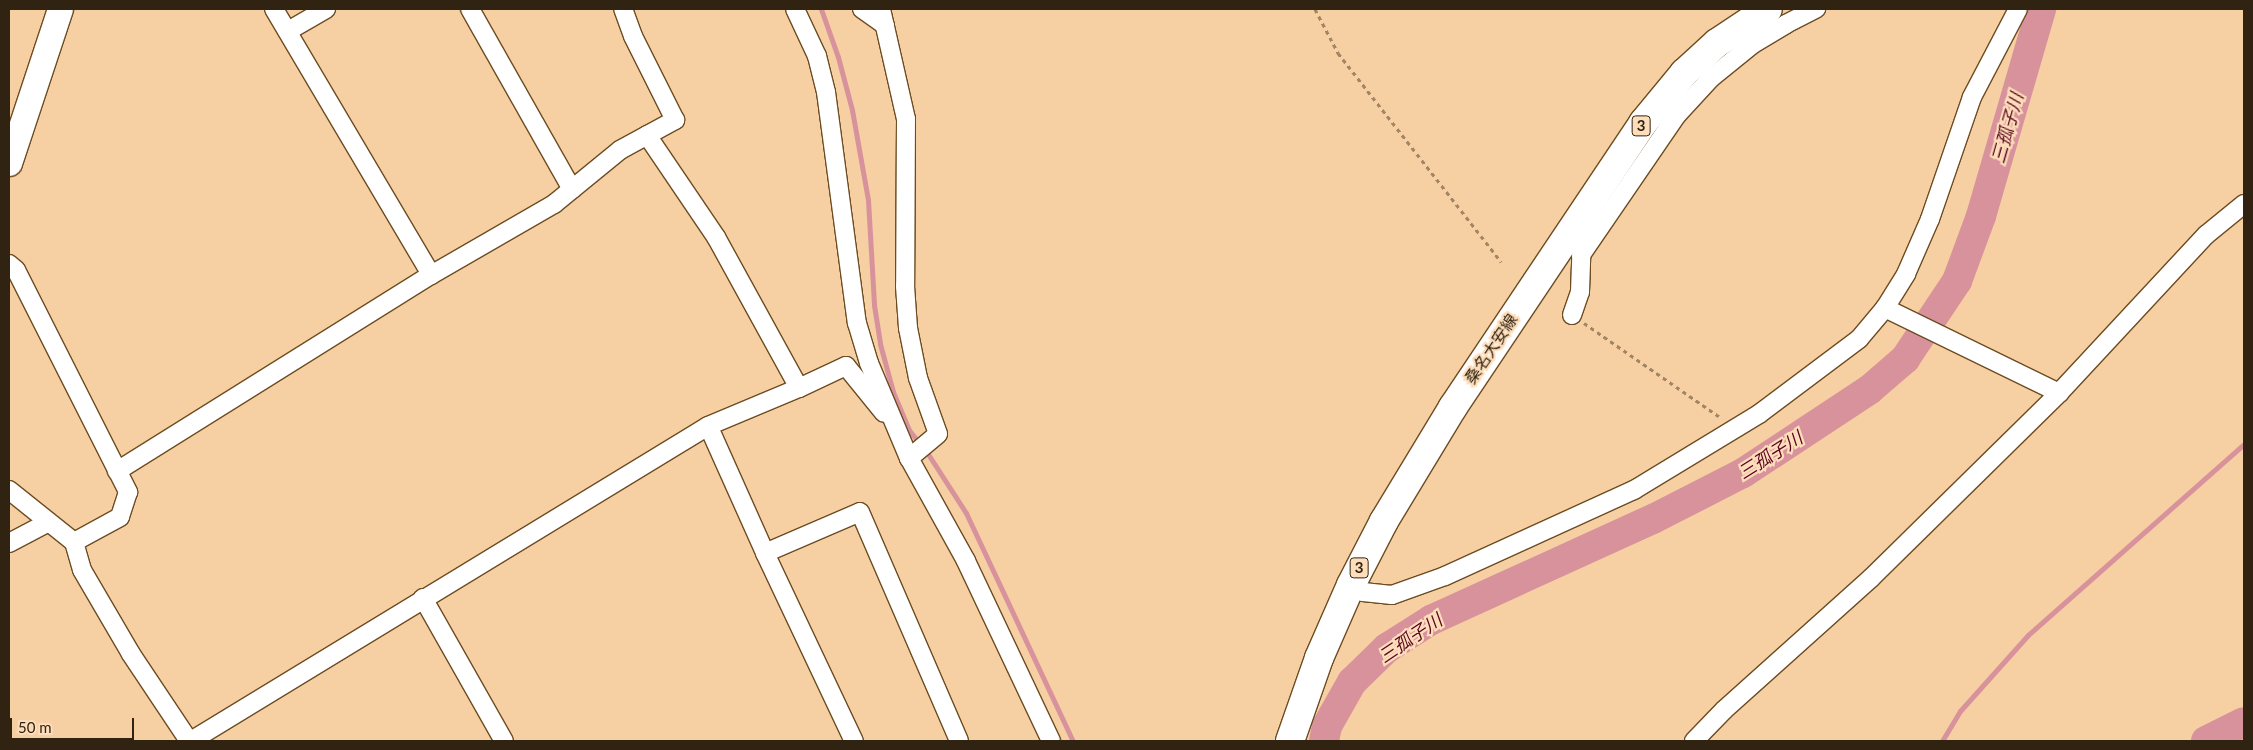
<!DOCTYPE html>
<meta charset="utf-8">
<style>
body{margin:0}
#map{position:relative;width:2253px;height:750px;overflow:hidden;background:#f6cfa2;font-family:Lato,"Noto Sans JP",sans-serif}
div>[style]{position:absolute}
.stream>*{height:5px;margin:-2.5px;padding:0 2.5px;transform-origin:2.5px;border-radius:2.5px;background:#d8929c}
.river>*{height:30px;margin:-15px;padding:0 15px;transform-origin:15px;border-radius:15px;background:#d8929c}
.path>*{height:3px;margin-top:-1.5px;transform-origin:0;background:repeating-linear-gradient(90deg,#a18564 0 4px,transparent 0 8px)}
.roads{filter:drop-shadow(1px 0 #6d4c22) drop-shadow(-1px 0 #6d4c22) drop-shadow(0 1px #6d4c22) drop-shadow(0 -1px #6d4c22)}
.street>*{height:18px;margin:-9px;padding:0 9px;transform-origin:9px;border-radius:9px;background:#fff}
.secondary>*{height:25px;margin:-12.5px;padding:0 12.5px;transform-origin:12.5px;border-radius:12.5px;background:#fff}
.primary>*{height:28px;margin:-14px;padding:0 14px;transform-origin:14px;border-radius:14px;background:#fff}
span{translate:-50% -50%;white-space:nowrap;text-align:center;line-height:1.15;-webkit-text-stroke:4.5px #fedeba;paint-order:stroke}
.shield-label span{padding:1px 4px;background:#fedeba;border:1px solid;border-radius:4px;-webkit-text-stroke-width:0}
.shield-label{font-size:15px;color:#312311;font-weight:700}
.street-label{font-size:16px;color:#312311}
.water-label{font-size:18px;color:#5a0521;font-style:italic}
.frame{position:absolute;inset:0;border:10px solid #312311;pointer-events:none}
.scale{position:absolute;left:10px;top:718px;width:124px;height:22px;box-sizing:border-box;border:2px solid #312311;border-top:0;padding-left:6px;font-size:15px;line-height:18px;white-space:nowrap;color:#312311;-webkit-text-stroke:4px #fedeba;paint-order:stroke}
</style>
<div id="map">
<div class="stream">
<div style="left:821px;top:9px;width:51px;rotate:70.5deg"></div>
<div style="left:838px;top:57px;width:55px;rotate:75.2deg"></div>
<div style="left:852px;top:110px;width:91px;rotate:79.9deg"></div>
<div style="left:868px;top:200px;width:105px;rotate:86.7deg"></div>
<div style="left:874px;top:305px;width:39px;rotate:81deg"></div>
<div style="left:880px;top:344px;width:50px;rotate:74.8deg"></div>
<div style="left:893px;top:392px;width:41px;rotate:67.2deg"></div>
<div style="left:909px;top:430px;width:31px;rotate:52deg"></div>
<div style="left:928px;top:454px;width:70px;rotate:57.2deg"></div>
<div style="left:966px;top:513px;width:252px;rotate:64.9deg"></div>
<div style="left:1942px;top:741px;width:35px;rotate:-59deg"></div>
<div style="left:1960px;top:711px;width:102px;rotate:-48.2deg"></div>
<div style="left:2028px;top:635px;width:287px;rotate:-41.5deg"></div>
</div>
<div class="river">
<div style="left:1324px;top:741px;width:15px;rotate:-79deg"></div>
<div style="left:1327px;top:726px;width:51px;rotate:-60.4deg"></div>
<div style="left:1352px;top:682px;width:49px;rotate:-44.2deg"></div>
<div style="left:1387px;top:648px;width:52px;rotate:-32.5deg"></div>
<div style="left:1431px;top:620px;width:244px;rotate:-24.5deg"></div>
<div style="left:1653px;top:519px;width:101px;rotate:-27.1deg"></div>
<div style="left:1743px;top:473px;width:151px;rotate:-33.4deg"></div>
<div style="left:1869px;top:390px;width:48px;rotate:-40.7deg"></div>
<div style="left:1905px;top:359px;width:94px;rotate:-56.3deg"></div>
<div style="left:1957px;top:281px;width:69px;rotate:-69.7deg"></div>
<div style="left:1981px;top:216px;width:216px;rotate:-73.8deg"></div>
<div style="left:2206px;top:741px;width:42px;rotate:-26.6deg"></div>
</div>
<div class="path">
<div style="left:1315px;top:9px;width:50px;rotate:62.4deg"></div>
<div style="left:1338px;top:53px;width:265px;rotate:52deg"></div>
<div style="left:1584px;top:323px;width:167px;rotate:34.7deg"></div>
</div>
<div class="roads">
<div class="street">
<div style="left:274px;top:9px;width:309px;rotate:59.4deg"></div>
<div style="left:470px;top:9px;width:207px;rotate:60.5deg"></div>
<div style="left:795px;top:9px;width:52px;rotate:64.9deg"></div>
<div style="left:817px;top:56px;width:37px;rotate:76deg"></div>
<div style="left:826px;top:92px;width:233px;rotate:82.4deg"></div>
<div style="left:857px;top:323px;width:42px;rotate:73.3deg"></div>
<div style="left:869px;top:363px;width:103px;rotate:67.2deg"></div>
<div style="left:909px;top:458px;width:118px;rotate:61deg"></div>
<div style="left:966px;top:561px;width:199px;rotate:64.7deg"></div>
<div style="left:862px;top:9px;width:28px;rotate:35deg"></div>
<div style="left:881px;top:9px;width:113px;rotate:77.2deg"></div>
<div style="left:906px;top:119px;width:167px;rotate:90.3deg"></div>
<div style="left:905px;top:286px;width:42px;rotate:85.9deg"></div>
<div style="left:908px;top:328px;width:51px;rotate:78.7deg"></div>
<div style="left:918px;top:378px;width:59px;rotate:70.3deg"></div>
<div style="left:938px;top:434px;width:38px;rotate:140deg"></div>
<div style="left:288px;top:31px;width:44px;rotate:-30.1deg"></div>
<div style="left:9px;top:264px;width:9px;rotate:41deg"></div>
<div style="left:16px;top:270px;width:249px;rotate:63.2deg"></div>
<div style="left:128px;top:492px;width:26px;rotate:108deg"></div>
<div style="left:120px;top:517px;width:52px;rotate:151.5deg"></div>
<div style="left:1885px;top:308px;width:194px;rotate:26deg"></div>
<div style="left:1572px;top:315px;width:24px;rotate:-71deg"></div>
<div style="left:1580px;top:292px;width:37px;rotate:-88deg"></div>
<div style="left:1581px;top:255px;width:170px;rotate:-55.6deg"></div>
<div style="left:1677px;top:115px;width:50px;rotate:-47.4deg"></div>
<div style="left:1711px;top:78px;width:54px;rotate:-39deg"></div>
<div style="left:1753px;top:44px;width:39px;rotate:-31deg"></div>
<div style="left:1786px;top:24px;width:34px;rotate:-27deg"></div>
<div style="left:799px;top:388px;width:52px;rotate:-25.1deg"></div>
<div style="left:846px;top:366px;width:60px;rotate:51deg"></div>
<div style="left:711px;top:432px;width:133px;rotate:65.9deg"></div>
<div style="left:765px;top:553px;width:208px;rotate:64.7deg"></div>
<div style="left:117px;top:471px;width:370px;rotate:-32deg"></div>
<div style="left:431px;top:275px;width:142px;rotate:-30deg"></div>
<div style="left:554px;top:204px;width:85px;rotate:-39.3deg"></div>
<div style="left:620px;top:150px;width:63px;rotate:-28.6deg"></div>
<div style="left:675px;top:120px;width:94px;rotate:-116.6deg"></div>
<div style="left:633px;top:36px;width:29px;rotate:-110deg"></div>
<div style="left:9px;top:490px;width:83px;rotate:38.7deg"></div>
<div style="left:74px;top:542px;width:29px;rotate:74deg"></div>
<div style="left:82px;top:570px;width:97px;rotate:59.7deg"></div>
<div style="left:131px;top:654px;width:105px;rotate:56.3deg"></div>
<div style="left:9px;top:543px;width:45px;rotate:-27.7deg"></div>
<div style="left:765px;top:553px;width:103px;rotate:-23.3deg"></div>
<div style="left:860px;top:512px;width:249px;rotate:66.6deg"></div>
<div style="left:1351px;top:585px;width:14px;rotate:30deg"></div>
<div style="left:1363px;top:592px;width:29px;rotate:6deg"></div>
<div style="left:1392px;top:595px;width:56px;rotate:-19.7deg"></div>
<div style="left:1445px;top:576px;width:208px;rotate:-24.5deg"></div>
<div style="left:1634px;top:490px;width:146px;rotate:-31.3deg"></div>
<div style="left:1759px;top:414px;width:125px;rotate:-36.9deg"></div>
<div style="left:1859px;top:339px;width:40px;rotate:-50deg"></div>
<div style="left:1885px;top:308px;width:40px;rotate:-58deg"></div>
<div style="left:1906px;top:274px;width:60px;rotate:-66.4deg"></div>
<div style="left:1930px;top:219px;width:129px;rotate:-71deg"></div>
<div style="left:1972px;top:97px;width:99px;rotate:-62.4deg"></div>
<div style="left:423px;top:598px;width:164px;rotate:60.5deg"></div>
<div style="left:191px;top:741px;width:605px;rotate:-31.35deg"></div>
<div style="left:708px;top:426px;width:99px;rotate:-22.7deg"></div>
<div style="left:799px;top:388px;width:172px;rotate:-118.8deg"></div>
<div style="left:716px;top:237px;width:123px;rotate:-124.1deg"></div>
<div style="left:1694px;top:741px;width:43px;rotate:-45.9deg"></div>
<div style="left:1724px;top:710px;width:198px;rotate:-41.9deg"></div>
<div style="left:1871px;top:578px;width:264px;rotate:-44.5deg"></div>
<div style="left:2059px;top:393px;width:216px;rotate:-47.1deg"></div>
<div style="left:2206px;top:235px;width:49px;rotate:-39.2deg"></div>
</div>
<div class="secondary">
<div style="left:9px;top:163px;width:162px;rotate:-71.7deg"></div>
</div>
<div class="primary">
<div style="left:1290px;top:741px;width:88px;rotate:-70.7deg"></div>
<div style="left:1319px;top:658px;width:80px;rotate:-66.3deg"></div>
<div style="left:1351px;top:585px;width:72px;rotate:-62.7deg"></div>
<div style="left:1384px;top:521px;width:133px;rotate:-58.8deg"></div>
<div style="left:1453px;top:407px;width:342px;rotate:-56.2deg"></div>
<div style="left:1643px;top:123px;width:65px;rotate:-50.6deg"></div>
<div style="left:1684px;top:73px;width:45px;rotate:-42.3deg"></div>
<div style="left:1717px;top:43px;width:61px;rotate:-33.7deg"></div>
</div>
</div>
<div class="shield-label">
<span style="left:1641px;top:126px">3</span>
<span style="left:1359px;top:568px">3</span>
</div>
<div class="street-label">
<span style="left:1491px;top:349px;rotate:-56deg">桑名大安線</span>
</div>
<div class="water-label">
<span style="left:2007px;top:128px;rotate:-74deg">三孤子川</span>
<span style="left:1770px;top:455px;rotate:-32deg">三孤子川</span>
<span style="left:1410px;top:638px;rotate:-34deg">三孤子川</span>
</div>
<div class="frame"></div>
<div class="scale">50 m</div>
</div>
